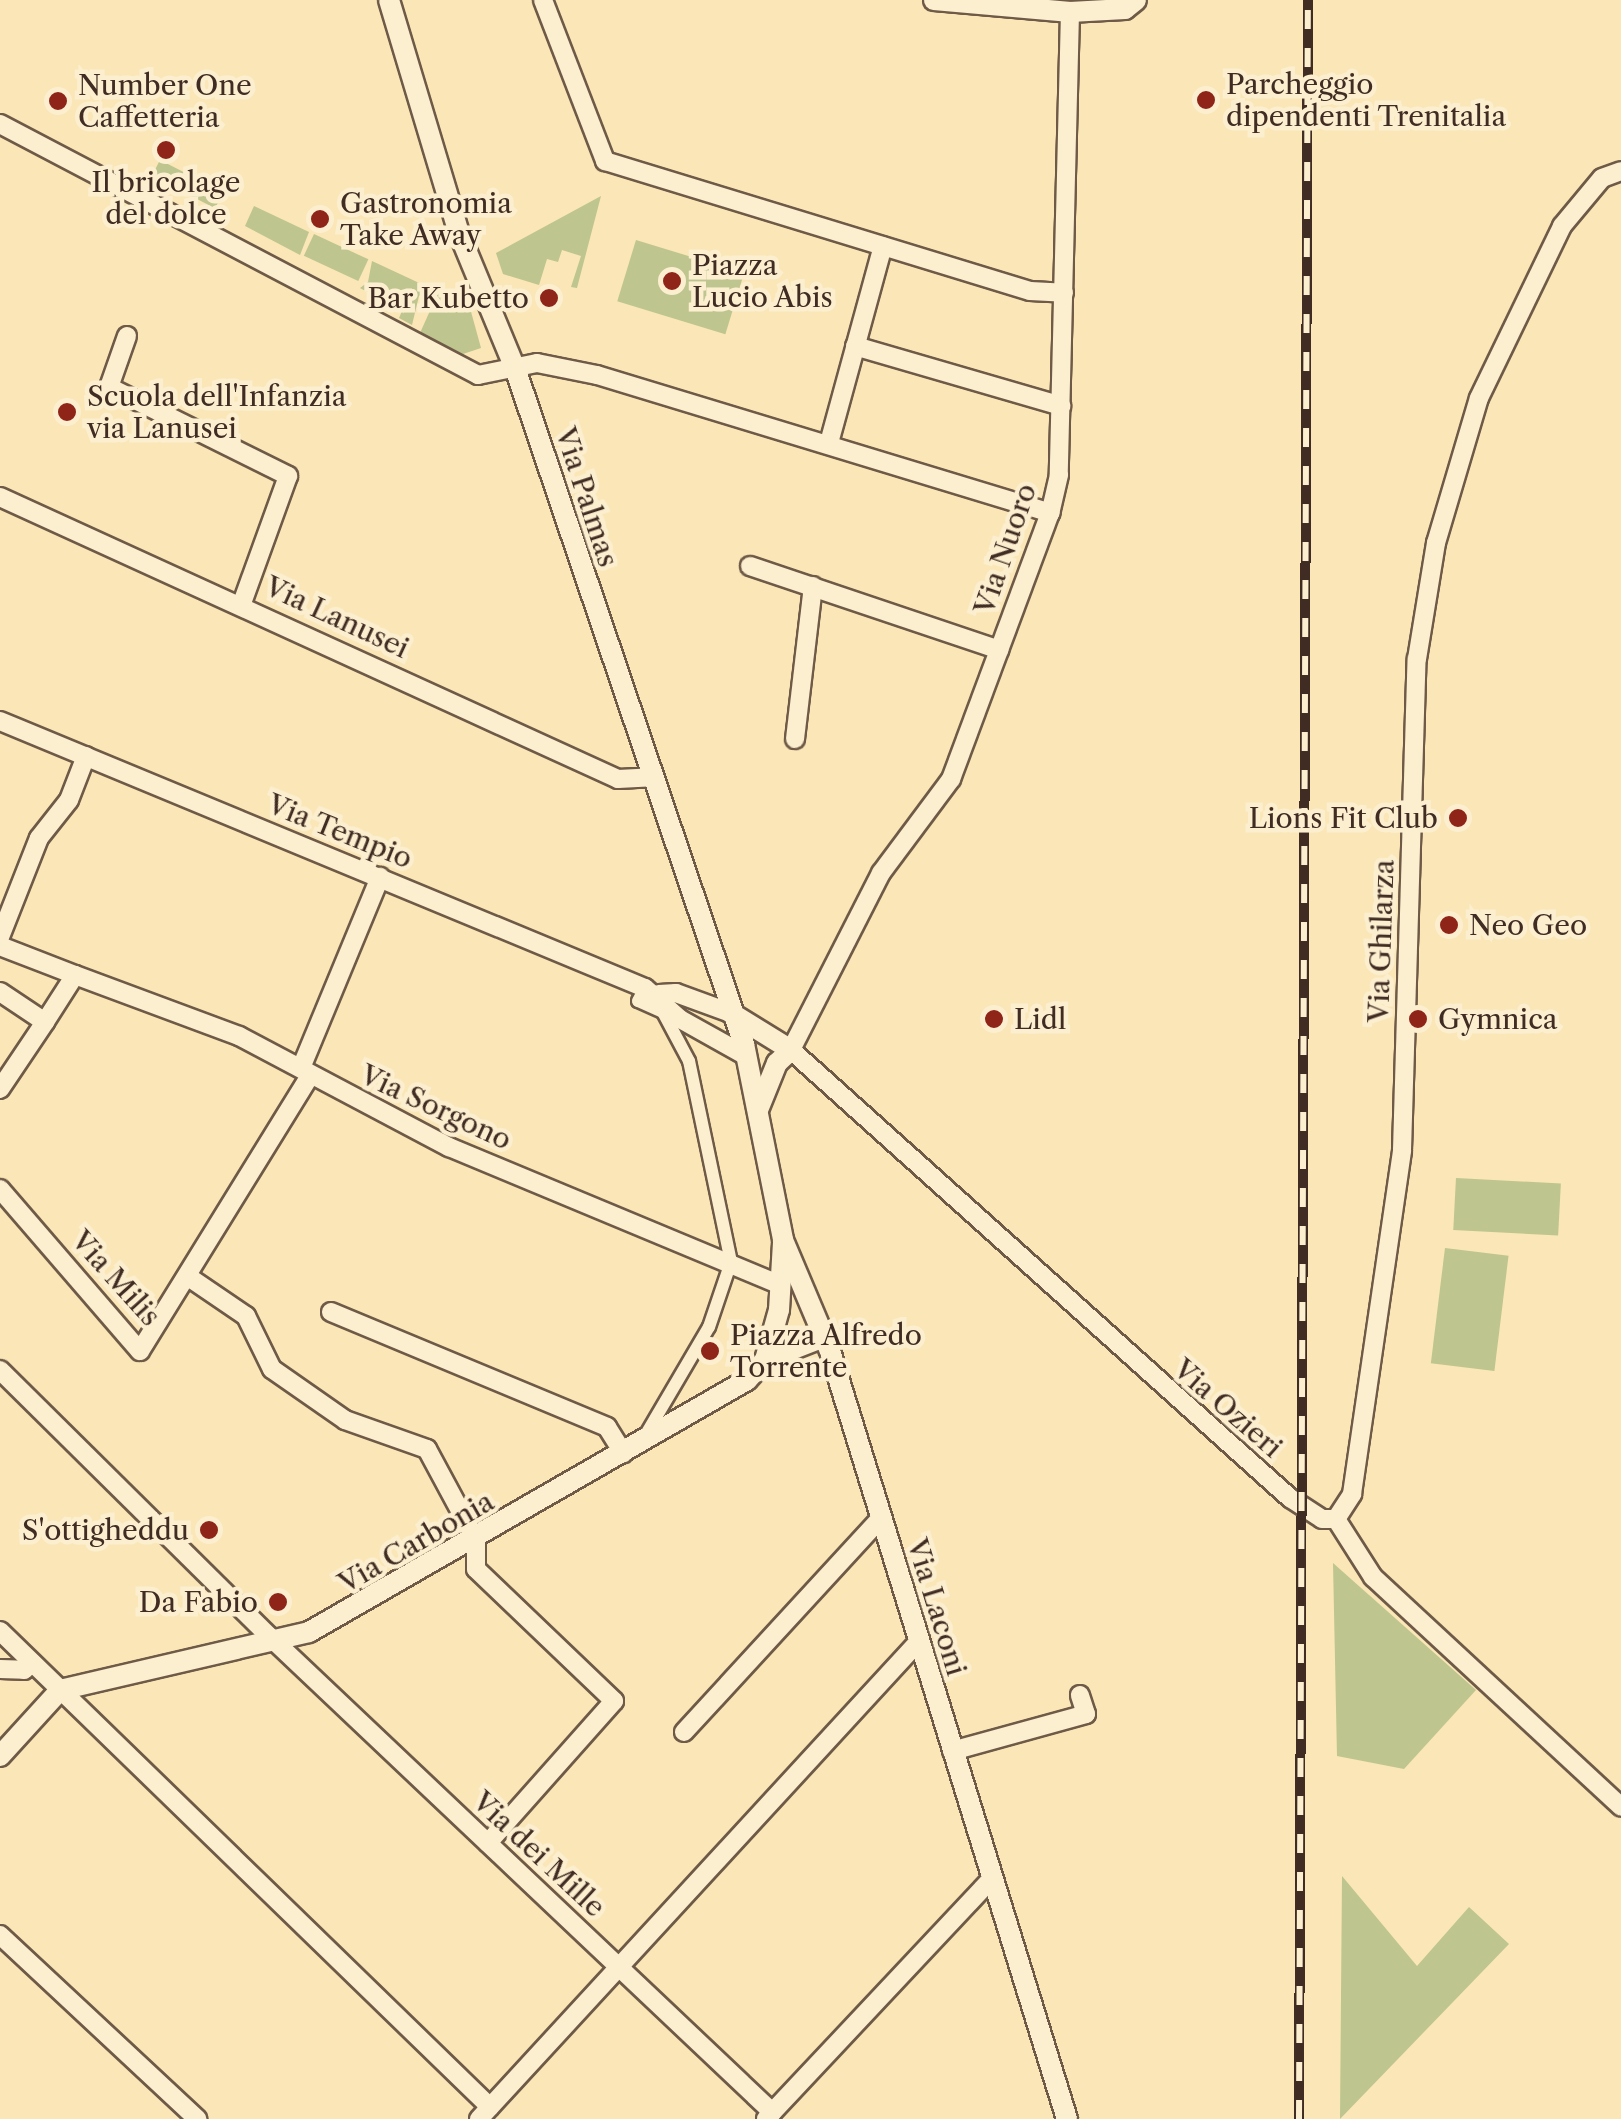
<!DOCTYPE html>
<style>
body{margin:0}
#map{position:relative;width:1621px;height:2119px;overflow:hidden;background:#fae6b6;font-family:"Libre Caslon Text",serif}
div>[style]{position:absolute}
.green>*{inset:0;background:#bec58e;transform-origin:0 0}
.roads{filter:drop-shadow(2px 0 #6e5a47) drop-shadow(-2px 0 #6e5a47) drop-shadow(0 2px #6e5a47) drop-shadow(0 -2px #6e5a47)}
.pedestrian>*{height:12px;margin:-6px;padding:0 6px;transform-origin:6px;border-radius:6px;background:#fcefd0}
.minor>*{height:18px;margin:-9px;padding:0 9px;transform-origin:9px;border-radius:9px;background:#fcefd0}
.tertiary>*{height:20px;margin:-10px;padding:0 10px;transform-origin:10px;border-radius:10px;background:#fcefd0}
.rail>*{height:10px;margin-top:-5px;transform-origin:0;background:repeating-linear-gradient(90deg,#fcefd0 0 19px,#402c22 0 38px);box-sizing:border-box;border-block:2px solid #402c22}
.dots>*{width:28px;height:28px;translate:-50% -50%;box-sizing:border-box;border:5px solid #fcefd0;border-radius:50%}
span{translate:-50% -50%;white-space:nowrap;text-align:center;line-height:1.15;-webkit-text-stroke:9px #fcefd0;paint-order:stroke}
.poi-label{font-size:28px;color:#402c22}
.left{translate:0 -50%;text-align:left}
.right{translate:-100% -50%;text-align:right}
.street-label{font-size:28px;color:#402c22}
</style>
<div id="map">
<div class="green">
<div style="left:160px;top:160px;width:71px;height:18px;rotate:27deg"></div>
<div style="clip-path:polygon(601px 196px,577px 288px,571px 287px,581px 256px,562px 250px,558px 262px,547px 259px,539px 285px,503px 274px,496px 253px)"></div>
<div style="clip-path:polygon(254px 206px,309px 232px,300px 255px,245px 226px)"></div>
<div style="left:314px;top:234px;width:60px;height:24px;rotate:25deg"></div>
<div style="left:636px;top:240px;width:113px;height:64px;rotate:17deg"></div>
<div style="clip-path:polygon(372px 261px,430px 288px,419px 296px,412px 325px,399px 318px,402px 311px,360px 288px,368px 282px)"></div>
<div style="clip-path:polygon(438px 293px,470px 308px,481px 348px,463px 354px,420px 333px)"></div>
<div style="left:1456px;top:1178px;width:105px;height:52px;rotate:3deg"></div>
<div style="left:1445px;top:1248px;width:64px;height:116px;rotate:7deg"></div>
<div style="clip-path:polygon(1333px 1563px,1476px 1690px,1404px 1769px,1337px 1756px)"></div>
<div style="clip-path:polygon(1342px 1876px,1417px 1966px,1469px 1907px,1509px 1944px,1340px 2119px)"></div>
</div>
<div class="roads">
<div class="pedestrian">
<div style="left:645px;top:1436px;width:126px;rotate:-59.6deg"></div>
<div style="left:709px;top:1327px;width:69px;rotate:-71.3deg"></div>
<div style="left:731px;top:1262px;width:205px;rotate:-101.8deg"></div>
<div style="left:689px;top:1061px;width:55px;rotate:-118deg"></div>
<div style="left:663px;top:1012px;width:27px;rotate:-156deg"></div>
<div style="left:638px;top:1001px;width:15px;rotate:-62deg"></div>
</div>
<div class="minor">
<div style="left:543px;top:0;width:173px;rotate:68.9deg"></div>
<div style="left:605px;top:161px;width:444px;rotate:17deg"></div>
<div style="left:1030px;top:291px;width:34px;rotate:3deg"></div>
<div style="left:1070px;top:12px;width:463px;rotate:91.4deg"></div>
<div style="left:1059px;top:475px;width:39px;rotate:103deg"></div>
<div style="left:1050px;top:513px;width:284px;rotate:110.4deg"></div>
<div style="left:951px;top:779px;width:117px;rotate:126.7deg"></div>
<div style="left:881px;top:873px;width:199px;rotate:117deg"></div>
<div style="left:791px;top:1050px;width:671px;rotate:41.92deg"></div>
<div style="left:1290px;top:1498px;width:38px;rotate:33deg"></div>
<div style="left:1322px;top:1519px;width:14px"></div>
<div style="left:0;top:124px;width:540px;rotate:27.7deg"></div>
<div style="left:478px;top:375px;width:60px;rotate:-11.5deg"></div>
<div style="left:537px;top:363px;width:61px;rotate:11.3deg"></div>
<div style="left:597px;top:375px;width:474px;rotate:16.9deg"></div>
<div style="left:127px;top:336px;width:54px;rotate:109.4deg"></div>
<div style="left:109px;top:387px;width:200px;rotate:26.4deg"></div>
<div style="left:288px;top:476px;width:135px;rotate:109.9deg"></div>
<div style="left:855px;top:346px;width:215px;rotate:16.2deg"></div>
<div style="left:829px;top:443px;width:204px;rotate:-74.7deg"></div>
<div style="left:0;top:497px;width:679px;rotate:24.53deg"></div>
<div style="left:618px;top:779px;width:34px;rotate:-3deg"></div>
<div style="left:750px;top:566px;width:263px;rotate:18.6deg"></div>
<div style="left:0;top:721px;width:698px;rotate:22.49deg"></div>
<div style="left:645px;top:988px;width:47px;rotate:41.5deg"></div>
<div style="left:680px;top:1019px;width:72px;rotate:29.1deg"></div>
<div style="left:795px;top:739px;width:154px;rotate:-83.3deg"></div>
<div style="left:0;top:937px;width:106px;rotate:-68.5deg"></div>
<div style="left:39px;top:838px;width:48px;rotate:-51.7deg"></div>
<div style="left:69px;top:800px;width:47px;rotate:-68.9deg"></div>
<div style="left:0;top:946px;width:80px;rotate:21.1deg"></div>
<div style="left:75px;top:975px;width:56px;rotate:122.6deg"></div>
<div style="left:45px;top:1022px;width:54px;rotate:-146.3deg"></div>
<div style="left:75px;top:975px;width:175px;rotate:20.4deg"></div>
<div style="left:239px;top:1036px;width:238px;rotate:27.9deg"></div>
<div style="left:449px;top:1147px;width:354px;rotate:22.6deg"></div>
<div style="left:659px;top:994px;width:17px;rotate:-3deg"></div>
<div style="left:676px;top:993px;width:59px;rotate:20deg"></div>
<div style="left:301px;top:1068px;width:207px;rotate:-67.5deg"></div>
<div style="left:0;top:1089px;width:81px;rotate:-56.1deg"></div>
<div style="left:0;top:1189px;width:214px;rotate:49.2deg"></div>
<div style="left:140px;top:1351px;width:322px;rotate:-58.3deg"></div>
<div style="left:190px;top:1278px;width:68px;rotate:34.2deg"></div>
<div style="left:246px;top:1316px;width:59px;rotate:63.9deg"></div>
<div style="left:272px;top:1369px;width:89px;rotate:34.9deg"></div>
<div style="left:345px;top:1420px;width:87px;rotate:19.5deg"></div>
<div style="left:427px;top:1449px;width:103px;rotate:61.7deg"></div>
<div style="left:476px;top:1540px;width:29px;rotate:90deg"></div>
<div style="left:476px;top:1569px;width:191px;rotate:43.7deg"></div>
<div style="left:614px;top:1701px;width:190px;rotate:131.6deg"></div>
<div style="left:331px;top:1312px;width:299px;rotate:22.6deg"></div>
<div style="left:607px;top:1427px;width:31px;rotate:58deg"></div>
<div style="left:0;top:1370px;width:378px;rotate:44.7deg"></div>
<div style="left:269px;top:1636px;width:693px;rotate:43.42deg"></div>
<div style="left:1336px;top:1519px;width:30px;rotate:-57deg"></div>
<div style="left:1352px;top:1494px;width:348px;rotate:-81.7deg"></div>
<div style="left:1402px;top:1150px;width:491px;rotate:-88.3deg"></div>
<div style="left:1417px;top:659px;width:118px;rotate:-80.7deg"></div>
<div style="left:1436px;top:543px;width:151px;rotate:-73.5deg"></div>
<div style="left:1479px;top:398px;width:191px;rotate:-64.2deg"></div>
<div style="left:1562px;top:226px;width:62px;rotate:-50.2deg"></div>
<div style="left:1602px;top:178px;width:20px;rotate:-20deg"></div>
<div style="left:1336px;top:1519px;width:69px;rotate:57.5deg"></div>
<div style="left:1373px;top:1577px;width:338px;rotate:42.8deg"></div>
<div style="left:0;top:1631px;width:683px;rotate:44.17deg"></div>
<div style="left:0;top:1669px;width:24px;rotate:2deg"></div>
<div style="left:24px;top:1670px;width:11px;rotate:-41deg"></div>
<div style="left:684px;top:1732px;width:291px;rotate:-47.4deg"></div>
<div style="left:952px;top:1751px;width:139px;rotate:-15.4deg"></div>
<div style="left:1086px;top:1714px;width:20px;rotate:-108deg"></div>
<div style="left:0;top:1935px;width:270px;rotate:43deg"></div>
<div style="left:479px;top:2119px;width:650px;rotate:-47.37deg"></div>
<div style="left:766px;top:2119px;width:329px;rotate:-46.8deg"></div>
</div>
<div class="tertiary">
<div style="left:389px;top:0;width:243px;rotate:73.3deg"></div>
<div style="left:459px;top:233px;width:146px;rotate:67.5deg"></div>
<div style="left:515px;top:368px;width:714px;rotate:71.29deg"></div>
<div style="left:744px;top:1044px;width:200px;rotate:78.7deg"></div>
<div style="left:783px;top:1240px;width:121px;rotate:67.1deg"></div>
<div style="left:830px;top:1351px;width:804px;rotate:72.85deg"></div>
<div style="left:934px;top:0;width:137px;rotate:5deg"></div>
<div style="left:1070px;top:12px;width:55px;rotate:-3.1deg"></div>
<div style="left:1125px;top:9px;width:14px;rotate:-39deg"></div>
<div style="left:731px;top:1013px;width:70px;rotate:31.7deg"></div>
<div style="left:791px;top:1050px;width:19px;rotate:137deg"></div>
<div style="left:777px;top:1063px;width:51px;rotate:112deg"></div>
<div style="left:765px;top:1360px;width:63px;rotate:-21.3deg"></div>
<div style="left:0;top:1756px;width:89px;rotate:-47.7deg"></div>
<div style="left:60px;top:1690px;width:256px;rotate:-13.1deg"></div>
<div style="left:309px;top:1632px;width:505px;rotate:-29.91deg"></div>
<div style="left:747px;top:1380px;width:27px;rotate:-48deg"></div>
<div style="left:765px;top:1360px;width:52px;rotate:-74.4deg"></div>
<div style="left:779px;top:1310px;width:68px;rotate:-86.6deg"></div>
</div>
</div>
<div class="rail">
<div style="left:1299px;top:2119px;width:2119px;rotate:-89.76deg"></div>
</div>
<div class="dots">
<div style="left:1206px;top:100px;background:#8f2418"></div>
<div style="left:58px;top:101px;background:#8f2418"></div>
<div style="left:166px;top:150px;background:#8f2418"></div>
<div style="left:320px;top:219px;background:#8f2418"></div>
<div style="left:672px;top:281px;background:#8f2418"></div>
<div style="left:549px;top:298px;background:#8f2418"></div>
<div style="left:67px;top:412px;background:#8f2418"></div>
<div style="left:1458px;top:818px;background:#8f2418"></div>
<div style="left:1449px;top:925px;background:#8f2418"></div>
<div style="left:994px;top:1019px;background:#8f2418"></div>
<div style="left:1418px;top:1019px;background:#8f2418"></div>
<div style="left:710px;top:1351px;background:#8f2418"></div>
<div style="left:209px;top:1530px;background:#8f2418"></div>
<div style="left:278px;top:1602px;background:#8f2418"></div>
</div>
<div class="poi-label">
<span class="left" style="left:1226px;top:100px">Parcheggio<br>dipendenti Trenitalia</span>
<span class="left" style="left:78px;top:101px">Number One<br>Caffetteria</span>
<span style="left:166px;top:198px">Il bricolage<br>del dolce</span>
<span class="left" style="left:340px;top:219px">Gastronomia<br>Take Away</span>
<span class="left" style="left:692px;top:281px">Piazza<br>Lucio Abis</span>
<span class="right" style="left:529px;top:298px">Bar Kubetto</span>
<span class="left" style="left:87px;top:412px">Scuola dell'Infanzia<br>via Lanusei</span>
<span class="right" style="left:1438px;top:818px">Lions Fit Club</span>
<span class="left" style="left:1469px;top:925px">Neo Geo</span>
<span class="left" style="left:1014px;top:1019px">Lidl</span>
<span class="left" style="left:1438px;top:1019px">Gymnica</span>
<span class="left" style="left:730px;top:1351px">Piazza Alfredo<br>Torrente</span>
<span class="right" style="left:189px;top:1530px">S'ottigheddu</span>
<span class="right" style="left:258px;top:1602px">Da Fabio</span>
</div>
<div class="street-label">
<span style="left:587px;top:497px;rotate:72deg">Via Palmas</span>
<span style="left:1005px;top:549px;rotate:-71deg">Via Nuoro</span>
<span style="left:337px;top:617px;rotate:25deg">Via Lanusei</span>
<span style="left:340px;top:831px;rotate:22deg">Via Tempio</span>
<span style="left:1381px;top:941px;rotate:-88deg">Via Ghilarza</span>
<span style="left:436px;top:1107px;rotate:25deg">Via Sorgono</span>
<span style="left:116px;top:1278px;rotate:48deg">Via Milis</span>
<span style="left:1228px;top:1408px;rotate:41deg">Via Ozieri</span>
<span style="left:416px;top:1542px;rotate:-30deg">Via Carbonia</span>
<span style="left:937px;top:1607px;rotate:73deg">Via Laconi</span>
<span style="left:539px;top:1854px;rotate:43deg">Via dei Mille</span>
</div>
</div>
